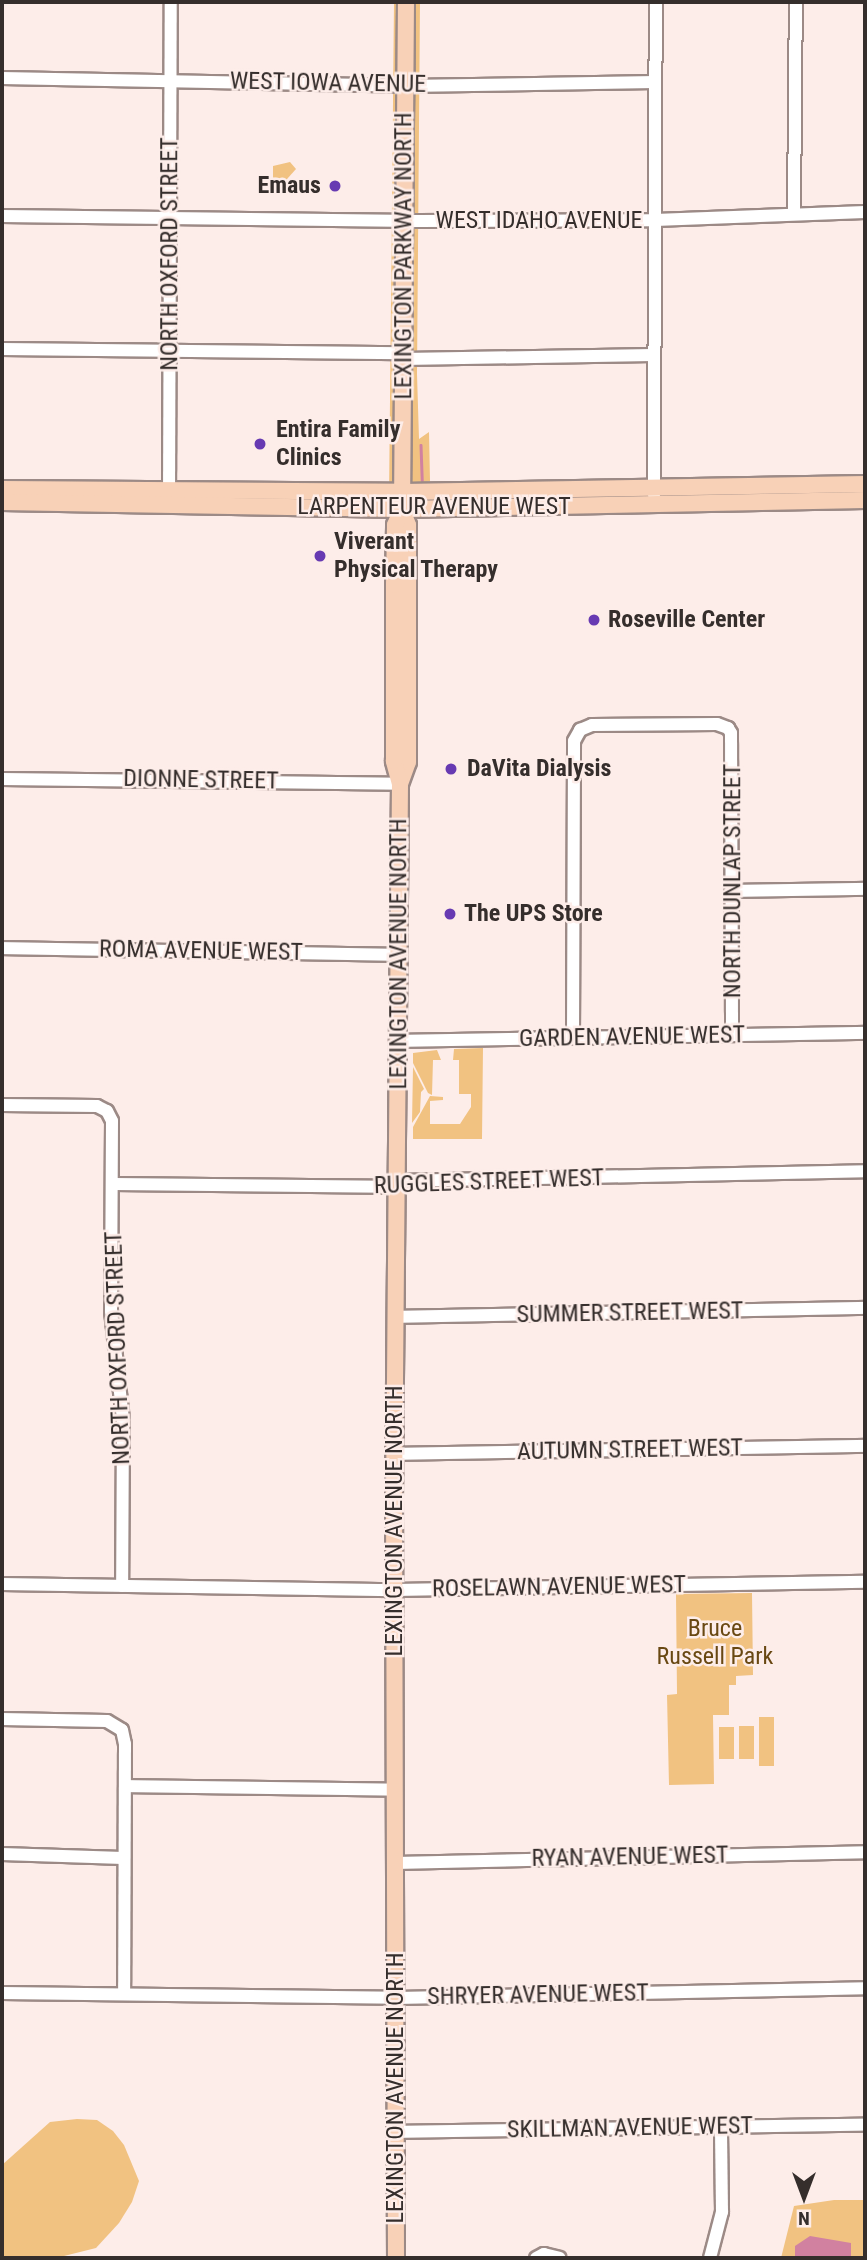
<!DOCTYPE html>
<style>
body{margin:0}
#map{position:relative;width:867px;height:2260px;overflow:hidden;background:#fdede9;font-family:"Roboto Condensed",sans-serif}
div>[style]{position:absolute}
.green>*{inset:0;background:#f1c281;transform-origin:0 0}
.water>*{inset:0;background:#d181a0}
.stream>*{height:2.5px;margin:-1.25px;padding:0 1.25px;transform-origin:1.25px;border-radius:1.25px;background:#d181a0}
.roads{filter:drop-shadow(2px 0 #9c8a86) drop-shadow(-2px 0 #9c8a86) drop-shadow(0 2px #9c8a86) drop-shadow(0 -2px #9c8a86)}
.minor>*{height:12px;margin:-6px;padding:0 6px;transform-origin:6px;border-radius:6px;background:#fff}
.major>*{height:16px;margin:-8px;padding:0 8px;transform-origin:8px;border-radius:8px;background:#f8d1b7}
.dots>*{width:19px;height:19px;translate:-50% -50%;box-sizing:border-box;border:4px solid #fdede9;border-radius:50%}
span{translate:-50% -50%;white-space:nowrap;text-align:center;line-height:1.15;-webkit-text-stroke:5px #fdede9;paint-order:stroke}
.street-label{font-size:24px;color:#352e2c}
.poi-label{font-size:24px;color:#352e2c;font-weight:700}
.right{translate:-100% -50%;text-align:right}
.left{translate:0 -50%;text-align:left}
.park-label{font-size:24px;color:#694812}
.frame{position:absolute;inset:0;border:4px solid #352e2c;pointer-events:none}
.north{position:absolute;left:769px;top:2162px;width:70px;height:70px;-webkit-text-stroke:5px #fdede9;paint-order:stroke;rotate:180deg;font-size:19px;font-weight:700;line-height:28px;text-align:center;color:#352e2c}
.north::after{content:'';display:block;margin:auto;width:24px;height:32px;background:#352e2c;clip-path:polygon(50% 0,100% 100%,50% 72%,0 100%)}
</style>
<div id="map">
<div class="green">
<div style="clip-path:polygon(394px 2px,420px 2px,417px 374px,419px 439px,429px 432px,430px 481px,420px 483px,418px 500px,389px 499px)"></div>
<div style="clip-path:polygon(290px 162px,296px 169px,279px 188px,273px 188px,273px 166px)"></div>
<div style="clip-path:polygon(483px 1048px,482px 1139px,413px 1139px,413px 1127px,430px 1096px,443px 1097px,443px 1100px,430px 1101px,430px 1124px,460px 1124px,471px 1107px,471px 1094px,459px 1094px,459px 1060px,453px 1060px,454px 1049px)"></div>
<div style="clip-path:polygon(437px 1050px,441px 1060px,433px 1060px,432px 1095px,428px 1093px,413px 1063px,413px 1053px)"></div>
<div style="clip-path:polygon(413px 1067px,424px 1089px,421px 1092px,420px 1112px,412px 1123px)"></div>
<div style="clip-path:polygon(752px 1593px,753px 1675px,736px 1676px,736px 1685px,729px 1685px,729px 1715px,713px 1715px,714px 1784px,669px 1785px,667px 1695px,677px 1694px,676px 1594px)"></div>
<div style="left:759px;top:1717px;width:15px;height:49px"></div>
<div style="left:754px;top:1726px;width:33px;height:15px;rotate:90deg"></div>
<div style="left:719px;top:1727px;width:15px;height:32px"></div>
<div style="clip-path:polygon(77px 2119px,97px 2120px,113px 2131px,124px 2145px,139px 2181px,132px 2202px,119px 2223px,96px 2248px,56px 2258px,2px 2258px,2px 2165px,50px 2122px)"></div>
<div style="clip-path:polygon(834px 2200px,865px 2200px,865px 2258px,781px 2258px,794px 2206px)"></div>
</div>
<div class="water">
<div style="clip-path:polygon(810px 2236px,851px 2243px,851px 2258px,795px 2258px,795px 2246px)"></div>
</div>
<div class="stream">
<div style="left:421px;top:445px;width:35px;rotate:88deg"></div>
</div>
<div class="roads">
<div class="minor">
<div style="left:2px;top:78px;width:403px;rotate:1.1deg"></div>
<div style="left:405px;top:86px;width:250px;rotate:-0.9deg"></div>
<div style="left:794px;top:213px;width:211px;rotate:-89.5deg"></div>
<div style="left:2px;top:216px;width:413px;rotate:0.7deg"></div>
<div style="left:415px;top:221px;width:240px;rotate:-0.2deg"></div>
<div style="left:655px;top:220px;width:210px;rotate:-2.2deg"></div>
<div style="left:2px;top:349px;width:401px;rotate:0.6deg"></div>
<div style="left:403px;top:359px;width:250px;rotate:-0.9deg"></div>
<div style="left:654px;top:495px;width:493px;rotate:-89.8deg"></div>
<div style="left:169px;top:498px;width:496px;rotate:-89.8deg"></div>
<div style="left:2px;top:779px;width:398px;rotate:0.7deg"></div>
<div style="left:734px;top:891px;width:131px;rotate:-0.9deg"></div>
<div style="left:2px;top:948px;width:398px;rotate:1deg"></div>
<div style="left:573px;top:1038px;width:297px;rotate:-89.8deg"></div>
<div style="left:574px;top:741px;width:13px;rotate:-61deg"></div>
<div style="left:580px;top:730px;width:13px;rotate:-23deg"></div>
<div style="left:592px;top:725px;width:125px;rotate:-0.5deg"></div>
<div style="left:717px;top:724px;width:12px;rotate:20deg"></div>
<div style="left:728px;top:728px;width:6px;rotate:59deg"></div>
<div style="left:731px;top:733px;width:302px;rotate:89.8deg"></div>
<div style="left:399px;top:1041px;width:466px;rotate:-1deg"></div>
<div style="left:2px;top:1105px;width:95px;rotate:0.6deg"></div>
<div style="left:97px;top:1106px;width:11px;rotate:27deg"></div>
<div style="left:107px;top:1111px;width:11px;rotate:63deg"></div>
<div style="left:112px;top:1121px;width:190px;rotate:90.3deg"></div>
<div style="left:111px;top:1311px;width:109px;rotate:83.7deg"></div>
<div style="left:123px;top:1419px;width:167px;rotate:90.3deg"></div>
<div style="left:114px;top:1184px;width:270px;rotate:0.6deg"></div>
<div style="left:384px;top:1187px;width:15px;rotate:-23deg"></div>
<div style="left:398px;top:1181px;width:467px;rotate:-1.2deg"></div>
<div style="left:395px;top:1317px;width:470px;rotate:-1.1deg"></div>
<div style="left:394px;top:1454px;width:471px;rotate:-1deg"></div>
<div style="left:2px;top:1584px;width:393px;rotate:0.9deg"></div>
<div style="left:395px;top:1590px;width:470px;rotate:-1deg"></div>
<div style="left:2px;top:1719px;width:105px;rotate:1.1deg"></div>
<div style="left:107px;top:1721px;width:17px;rotate:31deg"></div>
<div style="left:122px;top:1730px;width:14px;rotate:78deg"></div>
<div style="left:125px;top:1744px;width:249px;rotate:90.2deg"></div>
<div style="left:125px;top:1786px;width:271px;rotate:0.8deg"></div>
<div style="left:2px;top:1854px;width:121px;rotate:1.9deg"></div>
<div style="left:395px;top:1863px;width:470px;rotate:-1.3deg"></div>
<div style="left:2px;top:1993px;width:394px;rotate:0.7deg"></div>
<div style="left:396px;top:1998px;width:469px;rotate:-1.2deg"></div>
<div style="left:395px;top:2132px;width:470px;rotate:-0.9deg"></div>
<div style="left:536px;top:2258px;width:9px;rotate:-27deg"></div>
<div style="left:544px;top:2254px;width:16px;rotate:14deg"></div>
<div style="left:710px;top:2258px;width:48px;rotate:-75.4deg"></div>
<div style="left:722px;top:2212px;width:86px;rotate:-90.7deg"></div>
</div>
<div class="major">
<div style="left:2px;top:489px;width:401px;rotate:0.4deg"></div>
<div style="left:403px;top:492px;width:462px;rotate:-1deg"></div>
<div style="left:2px;top:502px;width:400px;rotate:1deg"></div>
<div style="left:402px;top:509px;width:463px;rotate:-1.1deg"></div>
<div style="left:400px;top:784px;width:23px;rotate:-70deg"></div>
<div style="left:408px;top:762px;width:237px;rotate:-90deg"></div>
<div style="left:408px;top:525px;width:17px;rotate:-111deg"></div>
<div style="left:402px;top:509px;width:507px;rotate:-89.55deg"></div>
<div style="left:396px;top:2258px;width:759px;rotate:-90.15deg"></div>
<div style="left:394px;top:1499px;width:715px;rotate:-89.52deg"></div>
<div style="left:400px;top:784px;width:24px;rotate:-105deg"></div>
<div style="left:394px;top:761px;width:176px;rotate:-90deg"></div>
<div style="left:394px;top:585px;width:60px;rotate:-89deg"></div>
<div style="left:395px;top:525px;width:17px;rotate:-66deg"></div>
</div>
</div>
<div class="dots">
<div style="left:335px;top:186px;background:#673ab2"></div>
<div style="left:260px;top:444px;background:#673ab2"></div>
<div style="left:320px;top:556px;background:#673ab2"></div>
<div style="left:594px;top:620px;background:#673ab2"></div>
<div style="left:451px;top:769px;background:#673ab2"></div>
<div style="left:450px;top:914px;background:#673ab2"></div>
</div>
<div class="street-label">
<span style="left:328px;top:83px;rotate:1deg">WEST IOWA AVENUE</span>
<span style="left:539px;top:221px">WEST IDAHO AVENUE</span>
<span style="left:170px;top:254px;rotate:-90deg">NORTH OXFORD STREET</span>
<span style="left:404px;top:256px;rotate:-90deg">LEXINGTON PARKWAY NORTH</span>
<span style="left:434px;top:507px">LARPENTEUR AVENUE WEST</span>
<span style="left:201px;top:780px;rotate:1deg">DIONNE STREET</span>
<span style="left:733px;top:881px;rotate:-90deg">NORTH DUNLAP STREET</span>
<span style="left:201px;top:951px;rotate:1deg">ROMA AVENUE WEST</span>
<span style="left:399px;top:954px;rotate:-90deg">LEXINGTON AVENUE NORTH</span>
<span style="left:632px;top:1037px;rotate:-1deg">GARDEN AVENUE WEST</span>
<span style="left:489px;top:1182px;rotate:-2deg">RUGGLES STREET WEST</span>
<span style="left:630px;top:1313px;rotate:-1deg">SUMMER STREET WEST</span>
<span style="left:118px;top:1348px;rotate:-92deg">NORTH OXFORD STREET</span>
<span style="left:630px;top:1450px;rotate:-1deg">AUTUMN STREET WEST</span>
<span style="left:395px;top:1521px;rotate:-90deg">LEXINGTON AVENUE NORTH</span>
<span style="left:559px;top:1587px;rotate:-1deg">ROSELAWN AVENUE WEST</span>
<span style="left:630px;top:1857px;rotate:-1deg">RYAN AVENUE WEST</span>
<span style="left:538px;top:1995px;rotate:-1deg">SHRYER AVENUE WEST</span>
<span style="left:396px;top:2088px;rotate:-90deg">LEXINGTON AVENUE NORTH</span>
<span style="left:630px;top:2128px;rotate:-1deg">SKILLMAN AVENUE WEST</span>
</div>
<div class="poi-label">
<span class="right" style="left:321px;top:186px">Emaus</span>
<span class="left" style="left:276px;top:444px">Entira Family<br>Clinics</span>
<span class="left" style="left:334px;top:556px">Viverant<br>Physical Therapy</span>
<span class="left" style="left:608px;top:620px">Roseville Center</span>
<span class="left" style="left:467px;top:769px">DaVita Dialysis</span>
<span class="left" style="left:464px;top:914px">The UPS Store</span>
</div>
<div class="park-label">
<span style="left:715px;top:1643px">Bruce<br>Russell Park</span>
</div>
<div class="frame"></div>
<div class="north">N</div>
</div>
